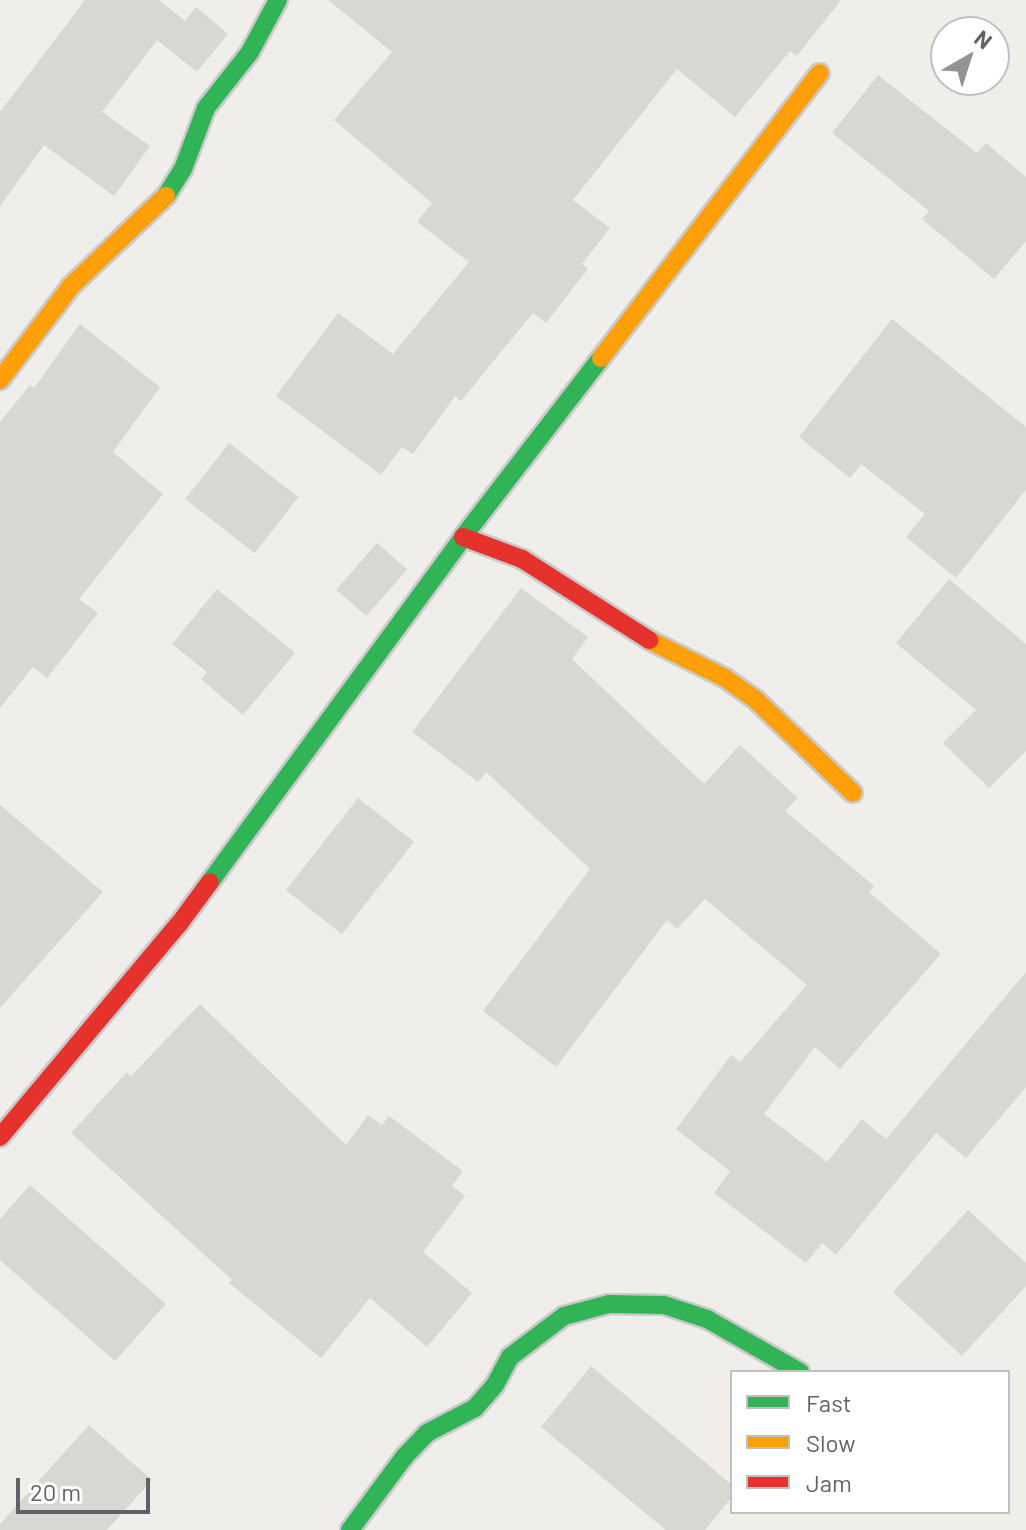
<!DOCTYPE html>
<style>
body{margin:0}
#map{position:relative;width:1026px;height:1530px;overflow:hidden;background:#efeeea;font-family:Barlow,sans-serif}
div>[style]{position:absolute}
.building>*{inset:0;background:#d7d7d4;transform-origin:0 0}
.roads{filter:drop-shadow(2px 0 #cacacb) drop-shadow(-2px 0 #cacacb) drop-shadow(0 2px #cacacb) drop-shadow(0 -2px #cacacb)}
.fast>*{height:18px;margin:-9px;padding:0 9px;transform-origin:9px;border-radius:9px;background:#30b455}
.slow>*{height:18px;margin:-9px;padding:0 9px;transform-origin:9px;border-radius:9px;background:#ff9f0a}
.jam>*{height:18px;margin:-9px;padding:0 9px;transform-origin:9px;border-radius:9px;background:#e5322d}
span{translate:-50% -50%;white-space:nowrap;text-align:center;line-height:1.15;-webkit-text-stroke:7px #fff;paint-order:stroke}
.legend{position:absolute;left:730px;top:1370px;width:280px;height:144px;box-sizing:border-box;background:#fff;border:2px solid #bfc0c2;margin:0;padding:10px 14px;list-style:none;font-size:24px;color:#606267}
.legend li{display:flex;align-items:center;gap:16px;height:40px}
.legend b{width:40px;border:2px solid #bfc0c2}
.north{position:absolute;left:930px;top:16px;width:80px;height:80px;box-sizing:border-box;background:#fff;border:2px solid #bfc0c2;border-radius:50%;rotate:39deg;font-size:22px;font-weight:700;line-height:32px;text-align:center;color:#606267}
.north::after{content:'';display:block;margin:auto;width:28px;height:36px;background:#929395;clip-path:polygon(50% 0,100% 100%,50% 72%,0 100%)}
.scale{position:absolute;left:16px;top:1478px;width:134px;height:36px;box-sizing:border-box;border:4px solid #606267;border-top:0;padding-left:10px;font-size:24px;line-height:28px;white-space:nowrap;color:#606267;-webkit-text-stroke:6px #fff;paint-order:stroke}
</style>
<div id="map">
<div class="building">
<div style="clip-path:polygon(85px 0,159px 0,185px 21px,196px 7px,228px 34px,197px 72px,157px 40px,102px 112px,150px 146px,114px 196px,44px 145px,0 206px,0 112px)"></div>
<div style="clip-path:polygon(328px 0,841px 0,797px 56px,790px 51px,735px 117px,677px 69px,573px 200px,610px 228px,582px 264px,588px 269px,546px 323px,533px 313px,461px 401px,455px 396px,413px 454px,402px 447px,381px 475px,276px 396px,338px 313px,393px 354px,469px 262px,417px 222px,432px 203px,334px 120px,392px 52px)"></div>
<div style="clip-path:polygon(878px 75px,977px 153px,986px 143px,1026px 177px,1026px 241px,994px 279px,922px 219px,929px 211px,832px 133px)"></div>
<div style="clip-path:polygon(892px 319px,1026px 427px,1026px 490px,956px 578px,906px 537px,925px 514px,861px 464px,850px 478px,799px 437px)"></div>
<div style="clip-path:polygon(80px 324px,160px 387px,113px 452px,163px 494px,79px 599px,98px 613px,47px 678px,33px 667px,0 708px,0 422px,30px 385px,34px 388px)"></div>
<div style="left:229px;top:443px;width:88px;height:71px;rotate:38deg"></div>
<div style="left:377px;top:543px;width:40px;height:62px;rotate:41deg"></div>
<div style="clip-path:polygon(949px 579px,1026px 644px,1026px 751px,989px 788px,943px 743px,976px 710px,896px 643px)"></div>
<div style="clip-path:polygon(521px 588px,588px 637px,572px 659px,704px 784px,740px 745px,798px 798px,785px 811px,874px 886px,869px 892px,941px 954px,840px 1069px,815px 1047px,764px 1114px,827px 1162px,862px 1119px,886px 1139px,1026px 972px,1026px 1087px,966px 1158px,936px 1133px,836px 1255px,822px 1243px,806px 1263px,714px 1193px,730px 1171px,676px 1129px,731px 1055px,740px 1062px,807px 985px,705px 899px,677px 929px,667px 920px,556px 1067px,483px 1011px,590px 869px,486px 772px,478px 782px,412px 732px)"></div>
<div style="clip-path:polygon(217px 589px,295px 653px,243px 715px,201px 679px,207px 672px,172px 644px)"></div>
<div style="left:358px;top:798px;width:71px;height:117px;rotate:38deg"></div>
<div style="clip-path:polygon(0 805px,103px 892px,0 1008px)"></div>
<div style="clip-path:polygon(200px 1004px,346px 1145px,368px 1115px,382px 1125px,389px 1116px,463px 1171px,452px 1186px,465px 1196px,423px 1252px,472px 1293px,427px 1347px,370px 1298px,321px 1358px,229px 1283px,232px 1280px,71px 1133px,127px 1072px,131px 1076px)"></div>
<div style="clip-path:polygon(30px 1185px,166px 1304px,115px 1361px,0 1260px,0 1219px)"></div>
<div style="clip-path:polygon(968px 1210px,1026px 1263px,1026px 1286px,962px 1356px,893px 1292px)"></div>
<div style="clip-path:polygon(591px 1366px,732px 1485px,732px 1497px,705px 1530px,666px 1530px,541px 1427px)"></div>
<div style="clip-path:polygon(89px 1425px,152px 1480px,107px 1530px,0 1530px,0 1524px)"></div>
</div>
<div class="roads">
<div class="fast">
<div style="left:166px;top:196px;width:32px;rotate:-58deg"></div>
<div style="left:183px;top:169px;width:65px;rotate:-69.3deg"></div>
<div style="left:206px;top:108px;width:71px;rotate:-51.8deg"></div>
<div style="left:250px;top:52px;width:59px;rotate:-61.7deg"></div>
<div style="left:210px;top:882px;width:428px;rotate:-53.7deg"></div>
<div style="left:463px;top:537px;width:226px;rotate:-52.4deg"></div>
<div style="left:350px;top:1530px;width:92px;rotate:-53.4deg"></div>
<div style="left:405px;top:1456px;width:32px;rotate:-46deg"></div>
<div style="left:427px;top:1433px;width:54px;rotate:-27.5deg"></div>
<div style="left:475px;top:1408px;width:30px;rotate:-49deg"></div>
<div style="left:495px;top:1385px;width:32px;rotate:-62deg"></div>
<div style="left:510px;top:1357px;width:68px;rotate:-37.2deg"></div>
<div style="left:564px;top:1316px;width:47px;rotate:-14.9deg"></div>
<div style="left:609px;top:1304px;width:55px;rotate:1deg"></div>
<div style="left:664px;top:1305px;width:45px;rotate:18deg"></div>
<div style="left:707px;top:1319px;width:107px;rotate:29.7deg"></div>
</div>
<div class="slow">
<div style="left:601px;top:358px;width:359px;rotate:-52.5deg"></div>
<div style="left:0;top:380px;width:118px;rotate:-52.9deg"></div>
<div style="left:71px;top:286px;width:131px;rotate:-43.5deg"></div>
<div style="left:649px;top:640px;width:85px;rotate:26.6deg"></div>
<div style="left:725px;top:678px;width:38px;rotate:35deg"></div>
<div style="left:756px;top:700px;width:134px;rotate:43.8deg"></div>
</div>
<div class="jam">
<div style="left:463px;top:537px;width:63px;rotate:20.4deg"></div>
<div style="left:522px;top:559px;width:151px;rotate:32.5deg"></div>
<div style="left:0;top:1137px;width:278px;rotate:-50deg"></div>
<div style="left:179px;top:924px;width:52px;rotate:-53.6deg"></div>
</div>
</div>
<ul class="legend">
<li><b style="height:10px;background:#30b455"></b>Fast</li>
<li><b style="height:10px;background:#ff9f0a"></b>Slow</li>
<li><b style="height:10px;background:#e5322d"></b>Jam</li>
</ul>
<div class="north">N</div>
<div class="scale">20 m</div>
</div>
